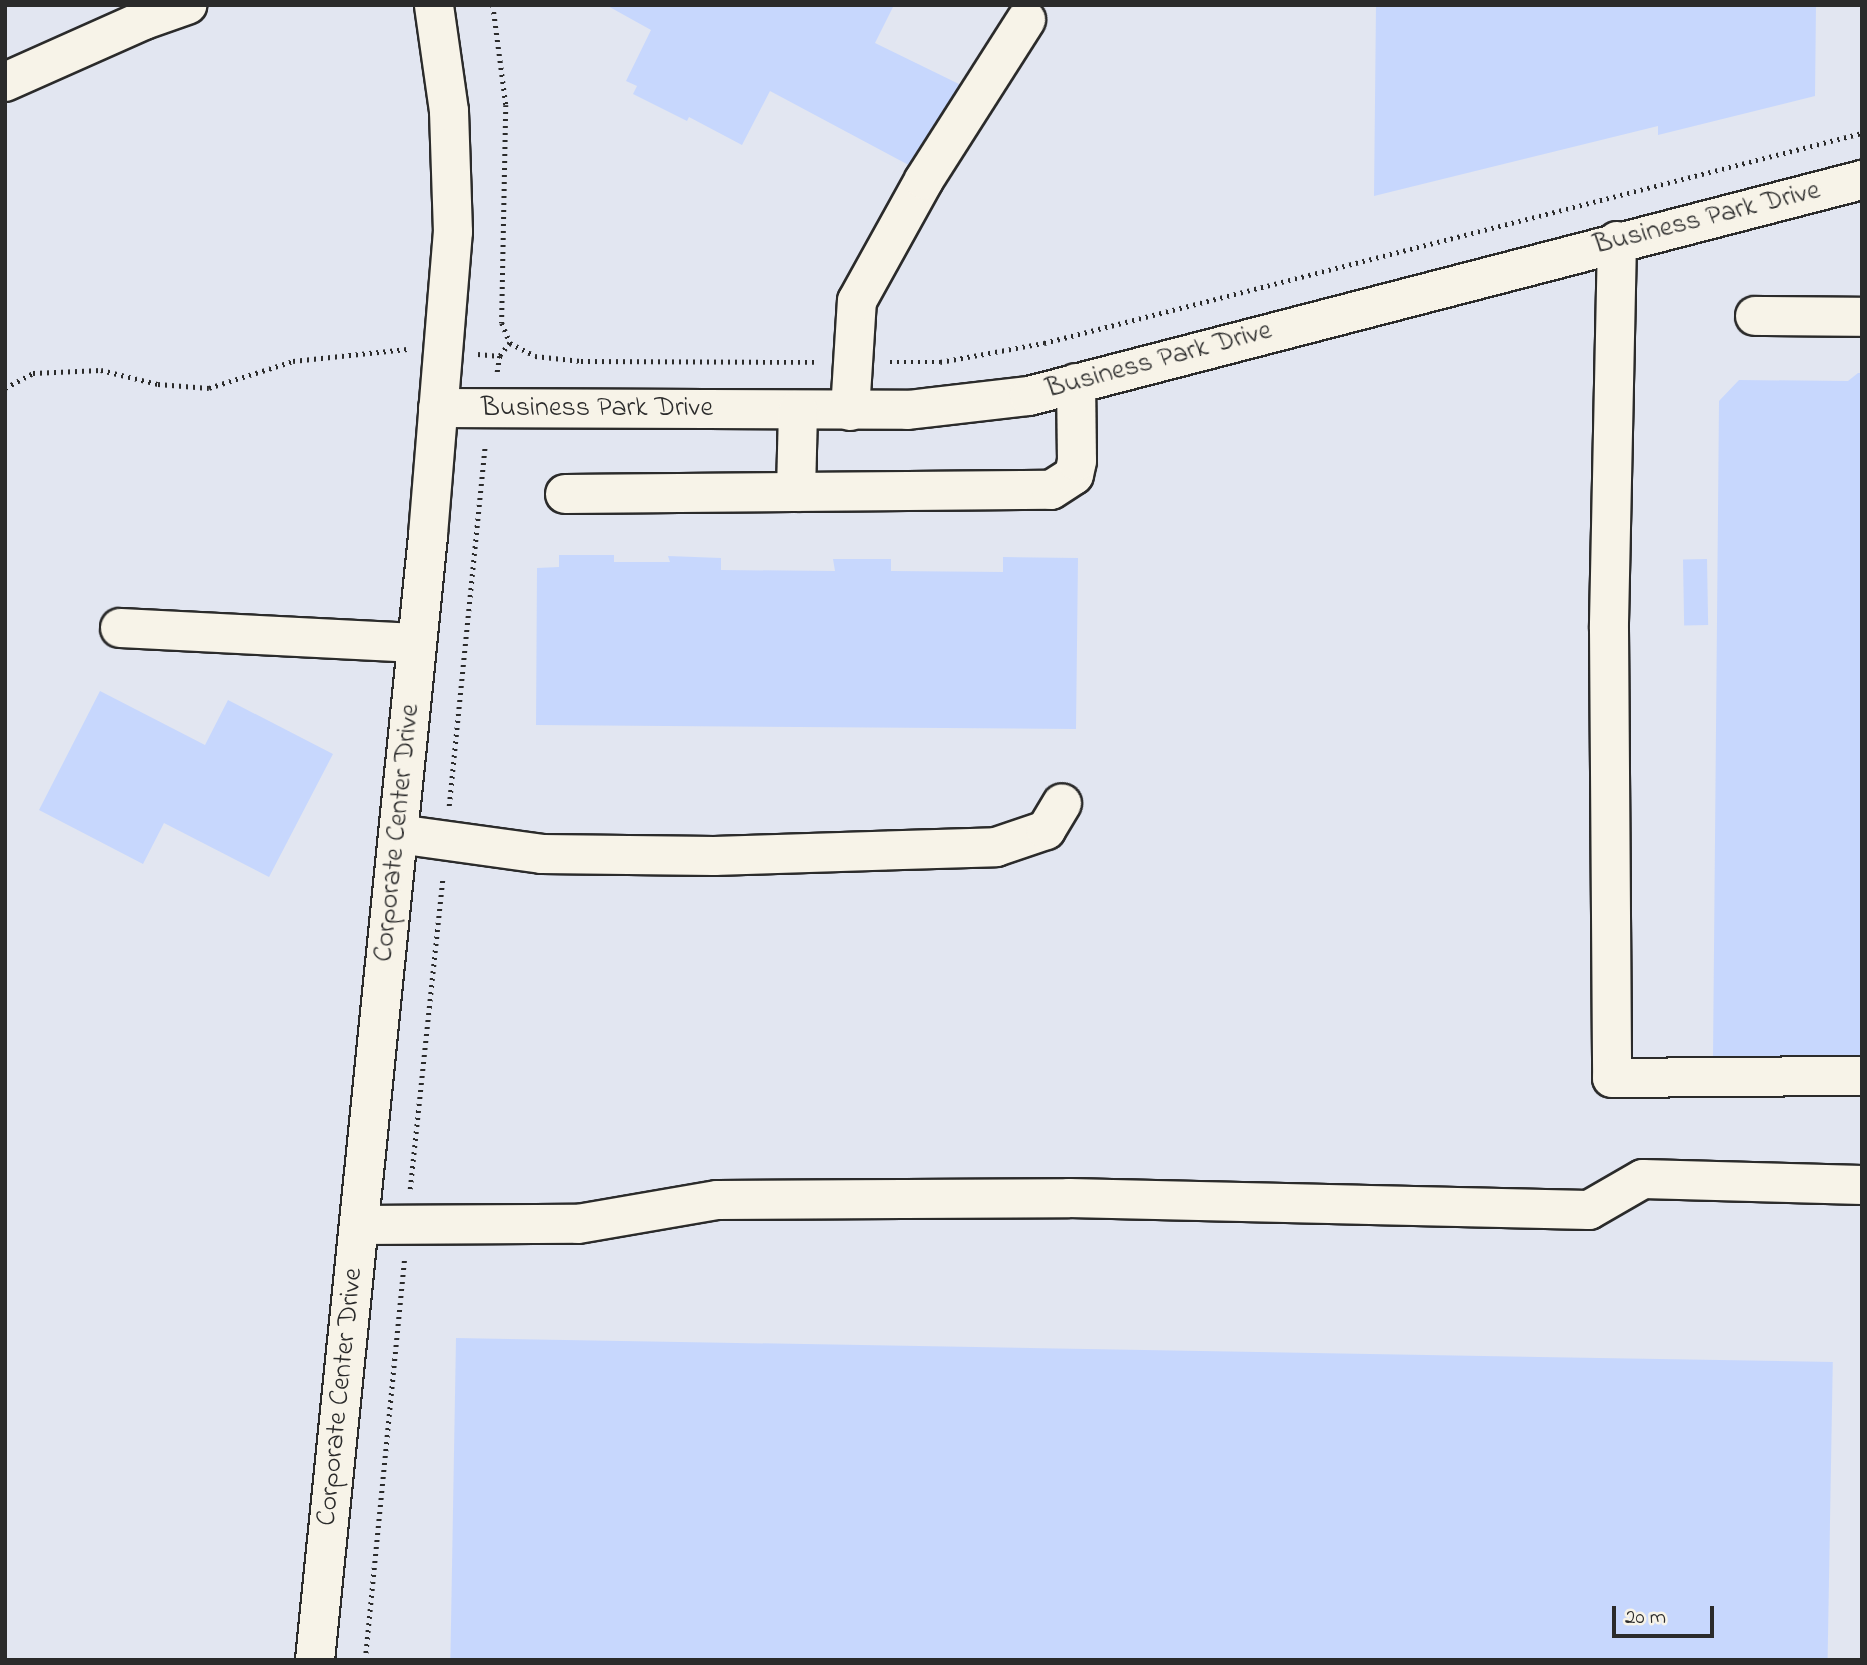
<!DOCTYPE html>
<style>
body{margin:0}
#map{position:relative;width:1867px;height:1665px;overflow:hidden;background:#ededec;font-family:"Indie Flower",sans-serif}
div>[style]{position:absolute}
.built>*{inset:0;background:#e2e6f1;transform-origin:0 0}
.building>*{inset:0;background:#c7d7fd;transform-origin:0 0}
.path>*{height:4.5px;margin-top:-2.25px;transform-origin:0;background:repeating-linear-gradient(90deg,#2b2b2b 0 2px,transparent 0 7px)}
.roads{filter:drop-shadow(2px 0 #2b2b2b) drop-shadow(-2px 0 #2b2b2b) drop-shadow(0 2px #2b2b2b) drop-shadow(0 -2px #2b2b2b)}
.minor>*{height:38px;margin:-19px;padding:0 19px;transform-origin:19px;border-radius:19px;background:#f7f3e8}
span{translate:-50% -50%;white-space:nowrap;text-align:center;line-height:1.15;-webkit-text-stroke:6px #f7f3e8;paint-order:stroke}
.street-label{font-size:28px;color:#2b2b2b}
.frame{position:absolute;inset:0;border:7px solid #2b2b2b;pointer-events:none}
.scale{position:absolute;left:1612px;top:1606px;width:102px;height:32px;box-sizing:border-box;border:4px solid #2b2b2b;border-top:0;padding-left:9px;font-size:21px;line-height:24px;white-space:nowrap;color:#2b2b2b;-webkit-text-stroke:5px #f7f3e8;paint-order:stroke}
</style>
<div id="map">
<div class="built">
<div style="left:5px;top:5px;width:1857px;height:1655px"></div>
</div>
<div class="building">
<div style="clip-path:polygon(606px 5px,894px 5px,875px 43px,961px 85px,918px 170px,770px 91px,742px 145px,689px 117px,687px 121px,633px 94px,637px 86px,626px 81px,651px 30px)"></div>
<div style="clip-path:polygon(1376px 5px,1816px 5px,1815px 96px,1658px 135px,1658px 126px,1374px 196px)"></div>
<div style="clip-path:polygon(1858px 373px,1862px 373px,1862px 1059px,1713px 1058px,1719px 401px,1739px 380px,1848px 381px)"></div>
<div style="clip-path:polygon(559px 555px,614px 555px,614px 562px,670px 562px,668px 556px,721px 558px,721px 570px,835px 571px,833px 559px,891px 559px,891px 571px,1003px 572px,1003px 557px,1078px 558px,1076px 729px,536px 725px,537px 568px,559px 567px)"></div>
<div style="left:1707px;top:559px;width:66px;height:24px;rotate:89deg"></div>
<div style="clip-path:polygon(100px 691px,205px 745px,228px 700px,333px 754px,269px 877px,164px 823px,143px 864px,39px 810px)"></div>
<div style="left:456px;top:1338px;width:1377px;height:322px;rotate:1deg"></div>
</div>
<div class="path">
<div style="left:493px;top:5px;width:101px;rotate:82.6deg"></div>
<div style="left:506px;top:105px;width:218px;rotate:91.1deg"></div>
<div style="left:502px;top:323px;width:22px;rotate:68deg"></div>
<div style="left:510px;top:343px;width:16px;rotate:128deg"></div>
<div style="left:500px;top:356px;width:18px;rotate:99deg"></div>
<div style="left:510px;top:343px;width:28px;rotate:27deg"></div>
<div style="left:535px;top:356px;width:46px;rotate:6.2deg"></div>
<div style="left:581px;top:361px;width:237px;rotate:0.2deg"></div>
<div style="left:478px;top:354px;width:22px;rotate:5deg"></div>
<div style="left:890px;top:362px;width:50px"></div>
<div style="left:940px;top:362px;width:106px;rotate:-10.4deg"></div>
<div style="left:1044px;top:343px;width:845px;rotate:-14.4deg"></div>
<div style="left:5px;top:388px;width:32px;rotate:-28deg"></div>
<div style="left:33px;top:373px;width:68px;rotate:-2.5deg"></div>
<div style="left:101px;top:370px;width:59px;rotate:13.8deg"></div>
<div style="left:158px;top:384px;width:51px;rotate:4.5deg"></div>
<div style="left:209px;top:388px;width:88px;rotate:-17.8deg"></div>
<div style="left:293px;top:361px;width:115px;rotate:-6deg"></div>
<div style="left:449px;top:806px;width:363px;rotate:-84.3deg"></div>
<div style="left:410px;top:1189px;width:314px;rotate:-84deg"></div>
<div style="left:365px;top:1660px;width:402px;rotate:-84.4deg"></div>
</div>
<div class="roads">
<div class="minor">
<div style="left:5px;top:82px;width:152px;rotate:-24deg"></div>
<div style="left:144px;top:20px;width:46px;rotate:-19.2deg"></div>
<div style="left:1617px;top:241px;width:388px;rotate:91.2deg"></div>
<div style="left:1609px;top:629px;width:449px;rotate:89.6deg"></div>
<div style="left:1612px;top:1078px;width:250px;rotate:-0.5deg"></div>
<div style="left:1755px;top:316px;width:107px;rotate:0.5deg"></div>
<div style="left:438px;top:408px;width:470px;rotate:0.2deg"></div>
<div style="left:908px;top:410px;width:122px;rotate:-6.6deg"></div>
<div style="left:1029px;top:396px;width:861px;rotate:-14.54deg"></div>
<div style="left:850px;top:411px;width:110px;rotate:-86.4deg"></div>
<div style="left:857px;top:301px;width:138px;rotate:-61deg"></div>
<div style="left:924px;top:180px;width:190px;rotate:-57.5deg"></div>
<div style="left:796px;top:492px;width:82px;rotate:-88.6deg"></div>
<div style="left:565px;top:494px;width:486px;rotate:-0.5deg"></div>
<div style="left:1051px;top:490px;width:27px;rotate:-33deg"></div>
<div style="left:1074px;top:475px;width:14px;rotate:-78deg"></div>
<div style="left:1077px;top:461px;width:78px;rotate:-90.7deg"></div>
<div style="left:120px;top:628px;width:297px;rotate:2.9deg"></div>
<div style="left:398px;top:834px;width:145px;rotate:7.9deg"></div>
<div style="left:542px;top:854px;width:172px;rotate:0.7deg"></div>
<div style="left:714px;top:856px;width:282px;rotate:-1.8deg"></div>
<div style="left:996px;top:847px;width:53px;rotate:-18.8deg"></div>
<div style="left:1046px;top:830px;width:31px;rotate:-59deg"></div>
<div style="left:359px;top:1225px;width:219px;rotate:-0.3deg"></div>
<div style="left:578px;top:1224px;width:141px;rotate:-9.8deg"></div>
<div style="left:717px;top:1200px;width:352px;rotate:-0.3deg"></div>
<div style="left:1069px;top:1198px;width:520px;rotate:1.32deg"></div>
<div style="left:1589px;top:1210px;width:62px;rotate:-29.9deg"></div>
<div style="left:1643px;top:1179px;width:219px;rotate:1.6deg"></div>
<div style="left:315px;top:1660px;width:1131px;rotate:-84.26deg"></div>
<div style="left:428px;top:535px;width:304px;rotate:-85.3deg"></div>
<div style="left:453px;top:232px;width:121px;rotate:-91.9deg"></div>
<div style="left:449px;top:111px;width:107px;rotate:-98.1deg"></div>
</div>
</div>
<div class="street-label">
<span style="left:1707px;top:219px;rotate:-14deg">Business Park Drive</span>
<span style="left:1159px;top:361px;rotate:-15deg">Business Park Drive</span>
<span style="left:597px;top:409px">Business Park Drive</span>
<span style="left:398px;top:833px;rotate:-84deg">Corporate Center Drive</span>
<span style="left:341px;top:1397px;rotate:-84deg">Corporate Center Drive</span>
</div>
<div class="frame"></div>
<div class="scale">20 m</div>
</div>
